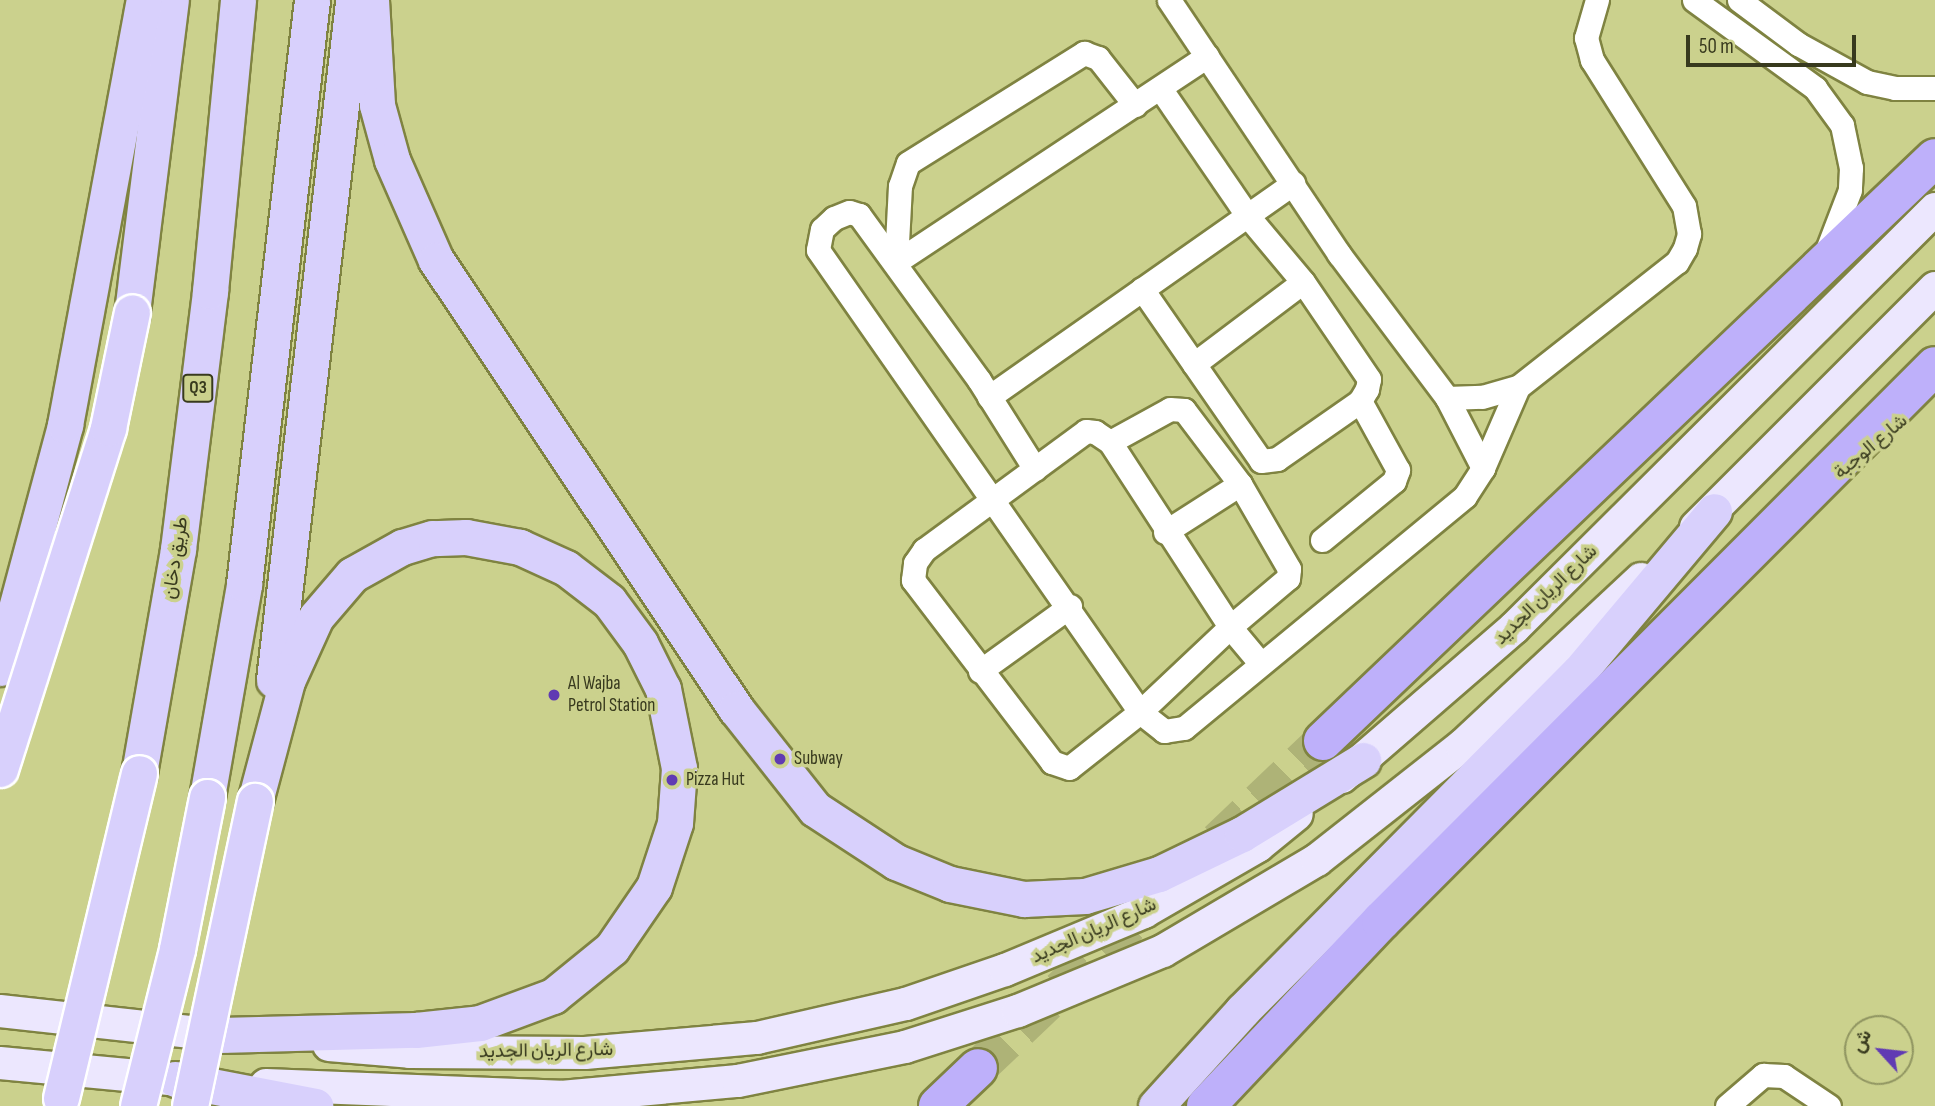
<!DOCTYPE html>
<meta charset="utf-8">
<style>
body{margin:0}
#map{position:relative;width:1935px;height:1106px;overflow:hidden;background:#cbd18d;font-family:"Sofia Sans Condensed",Vazirmatn,sans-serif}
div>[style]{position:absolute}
.highway-tunnel>*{height:38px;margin-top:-19px;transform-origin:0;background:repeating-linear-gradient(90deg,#aeb377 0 38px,transparent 0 57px)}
.roads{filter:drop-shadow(2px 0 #7f8341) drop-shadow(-2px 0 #7f8341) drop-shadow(0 2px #7f8341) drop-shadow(0 -2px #7f8341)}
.street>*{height:23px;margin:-11.5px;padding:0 11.5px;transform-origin:11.5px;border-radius:11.5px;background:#fff}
.secondary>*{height:32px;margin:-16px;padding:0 16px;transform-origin:16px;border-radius:16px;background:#ece7fe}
.primary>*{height:35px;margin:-17.5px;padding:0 17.5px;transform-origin:17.5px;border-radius:17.5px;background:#d8d0fc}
.highway>*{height:38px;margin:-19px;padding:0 19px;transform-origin:19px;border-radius:19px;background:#beb0fa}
.bridges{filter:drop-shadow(2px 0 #fff) drop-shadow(-2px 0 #fff) drop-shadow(0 2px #fff) drop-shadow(0 -2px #fff)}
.primary-bridge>*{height:35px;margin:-17.5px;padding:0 17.5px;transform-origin:17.5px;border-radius:17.5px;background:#d8d0fc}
.dots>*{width:19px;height:19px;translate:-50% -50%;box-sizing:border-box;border:4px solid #cbd18d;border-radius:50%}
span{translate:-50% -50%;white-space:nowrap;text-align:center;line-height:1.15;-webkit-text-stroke:7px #cbd18d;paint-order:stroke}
.shield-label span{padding:2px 5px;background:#cbd18d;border:2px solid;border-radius:5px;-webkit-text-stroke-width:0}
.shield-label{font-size:18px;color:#383a1e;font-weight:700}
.street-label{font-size:19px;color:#383a1e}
.poi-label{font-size:19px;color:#383a1e}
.left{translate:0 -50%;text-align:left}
.north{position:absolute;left:1844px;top:1015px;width:70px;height:70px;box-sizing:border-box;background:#cbd18d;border:2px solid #909561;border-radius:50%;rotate:297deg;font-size:19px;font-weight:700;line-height:28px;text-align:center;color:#383a1e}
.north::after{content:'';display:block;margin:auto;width:24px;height:32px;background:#603ab3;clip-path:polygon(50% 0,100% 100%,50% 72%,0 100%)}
.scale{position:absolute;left:1686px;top:35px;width:170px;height:32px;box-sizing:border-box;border:4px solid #383a1e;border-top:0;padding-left:9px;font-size:21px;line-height:24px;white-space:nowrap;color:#383a1e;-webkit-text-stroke:5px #cbd18d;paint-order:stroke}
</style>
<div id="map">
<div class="highway-tunnel">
<div style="left:1218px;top:841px;width:145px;rotate:-43.6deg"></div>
<div style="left:978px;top:1068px;width:236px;rotate:-43.5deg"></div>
</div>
<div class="roads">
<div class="street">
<div style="left:1169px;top:0;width:306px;rotate:56.2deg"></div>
<div style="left:1339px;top:254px;width:180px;rotate:53.1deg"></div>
<div style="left:1447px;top:398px;width:79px;rotate:62.8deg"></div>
<div style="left:1694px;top:0;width:150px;rotate:36deg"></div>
<div style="left:1815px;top:88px;width:46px;rotate:53.9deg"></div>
<div style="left:1842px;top:125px;width:44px;rotate:78.2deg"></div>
<div style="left:1851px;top:168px;width:22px;rotate:93deg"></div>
<div style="left:1850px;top:190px;width:64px;rotate:111deg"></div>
<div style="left:1739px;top:0;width:74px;rotate:36.7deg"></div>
<div style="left:1798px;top:44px;width:79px;rotate:28.8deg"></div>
<div style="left:1867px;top:82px;width:29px;rotate:12deg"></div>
<div style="left:1895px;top:88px;width:40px"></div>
<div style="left:896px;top:262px;width:76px;rotate:-87deg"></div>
<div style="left:900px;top:186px;width:24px;rotate:-71deg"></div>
<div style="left:908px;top:163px;width:208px;rotate:-32deg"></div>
<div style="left:1084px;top:53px;width:15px;rotate:20deg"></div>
<div style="left:1098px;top:58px;width:60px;rotate:51.8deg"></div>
<div style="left:896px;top:262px;width:373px;rotate:-33.5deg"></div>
<div style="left:1142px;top:289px;width:209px;rotate:55.3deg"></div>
<div style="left:1261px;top:461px;width:16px;rotate:-7deg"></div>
<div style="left:1277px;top:459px;width:101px;rotate:-34.9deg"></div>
<div style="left:1360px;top:401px;width:14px;rotate:-60deg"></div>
<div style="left:1367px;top:389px;width:10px;rotate:-79deg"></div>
<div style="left:1369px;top:379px;width:117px;rotate:-124.2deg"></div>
<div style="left:1303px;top:282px;width:87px;rotate:-129.9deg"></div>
<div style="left:1247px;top:215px;width:154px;rotate:-124.4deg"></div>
<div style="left:1194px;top:364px;width:136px;rotate:-37deg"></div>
<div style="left:989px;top:397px;width:372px;rotate:-35.1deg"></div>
<div style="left:1447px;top:398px;width:35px;rotate:-2deg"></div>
<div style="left:1482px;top:397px;width:37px;rotate:-16deg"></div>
<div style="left:1518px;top:387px;width:202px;rotate:-38.2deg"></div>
<div style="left:1677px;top:262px;width:16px;rotate:-60deg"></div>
<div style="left:1685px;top:248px;width:15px;rotate:-74deg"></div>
<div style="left:1689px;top:234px;width:28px;rotate:-100deg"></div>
<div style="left:1684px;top:206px;width:173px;rotate:-122.2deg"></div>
<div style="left:1592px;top:60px;width:23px;rotate:-105deg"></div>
<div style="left:1586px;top:38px;width:40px;rotate:-74deg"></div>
<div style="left:1110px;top:442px;width:68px;rotate:-28.8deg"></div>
<div style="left:1170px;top:409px;width:14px;rotate:4deg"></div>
<div style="left:1184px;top:410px;width:93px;rotate:52.9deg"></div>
<div style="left:1240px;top:484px;width:89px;rotate:147.4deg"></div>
<div style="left:1035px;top:469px;width:105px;rotate:-122.2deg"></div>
<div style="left:979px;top:380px;width:204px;rotate:-126deg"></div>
<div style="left:859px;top:215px;width:10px;rotate:-163deg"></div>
<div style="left:849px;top:212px;width:16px;rotate:158deg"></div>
<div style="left:834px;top:218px;width:16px;rotate:137deg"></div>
<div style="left:822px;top:229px;width:21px;rotate:101deg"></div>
<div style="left:818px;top:250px;width:563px;rotate:55.12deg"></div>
<div style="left:1140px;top:712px;width:31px;rotate:38deg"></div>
<div style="left:1164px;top:731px;width:20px;rotate:-9deg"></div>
<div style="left:1184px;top:728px;width:364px;rotate:-39.5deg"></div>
<div style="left:1465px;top:496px;width:33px;rotate:-57deg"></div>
<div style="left:1483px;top:468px;width:88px;rotate:-66.6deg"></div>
<div style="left:1240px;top:484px;width:98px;rotate:60deg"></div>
<div style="left:1289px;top:569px;width:9px;rotate:96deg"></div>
<div style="left:1288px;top:578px;width:76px;rotate:139.8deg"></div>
<div style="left:1230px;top:627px;width:124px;rotate:136.6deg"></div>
<div style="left:1140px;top:712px;width:90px;rotate:141.7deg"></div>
<div style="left:1069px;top:768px;width:18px;rotate:-161deg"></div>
<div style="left:1052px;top:762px;width:229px;rotate:-127.4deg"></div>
<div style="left:913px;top:580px;width:17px;rotate:-83deg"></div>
<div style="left:915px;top:563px;width:16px;rotate:-55deg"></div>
<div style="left:924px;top:550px;width:201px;rotate:-36.3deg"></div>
<div style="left:1086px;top:431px;width:9px;rotate:6deg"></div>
<div style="left:1095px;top:432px;width:18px;rotate:34deg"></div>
<div style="left:1110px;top:442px;width:221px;rotate:57deg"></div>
<div style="left:1230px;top:627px;width:48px;rotate:50deg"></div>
<div style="left:1322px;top:540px;width:93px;rotate:-39.3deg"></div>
<div style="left:1394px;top:481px;width:12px;rotate:-70deg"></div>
<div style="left:1398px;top:470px;width:79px;rotate:-118.8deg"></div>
<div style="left:980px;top:671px;width:111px;rotate:-35.8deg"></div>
<div style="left:1727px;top:1106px;width:48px;rotate:-40.7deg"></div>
<div style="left:1763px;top:1075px;width:21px;rotate:3deg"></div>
<div style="left:1784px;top:1076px;width:54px;rotate:33.7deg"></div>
</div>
<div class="secondary">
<div style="left:1696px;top:527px;width:338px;rotate:-45deg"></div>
<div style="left:1342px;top:777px;width:228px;rotate:-40.9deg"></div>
<div style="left:1514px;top:628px;width:594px;rotate:-44.86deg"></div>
<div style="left:0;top:1011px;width:229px;rotate:6.3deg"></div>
<div style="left:329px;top:1045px;width:81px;rotate:4.9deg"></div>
<div style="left:410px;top:1052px;width:175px;rotate:0.3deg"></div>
<div style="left:585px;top:1053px;width:173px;rotate:-5deg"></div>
<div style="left:757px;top:1038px;width:153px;rotate:-12.9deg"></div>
<div style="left:906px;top:1004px;width:105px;rotate:-19deg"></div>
<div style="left:1005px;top:970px;width:151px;rotate:-22.6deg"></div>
<div style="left:1144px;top:912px;width:132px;rotate:-30.1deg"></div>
<div style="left:1258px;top:846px;width:50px;rotate:-39.4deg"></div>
<div style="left:0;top:1063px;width:170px;rotate:5.4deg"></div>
<div style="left:266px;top:1085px;width:295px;rotate:2.3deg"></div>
<div style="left:561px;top:1097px;width:178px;rotate:-5.2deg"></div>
<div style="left:738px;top:1081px;width:170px;rotate:-11.5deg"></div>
<div style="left:905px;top:1047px;width:119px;rotate:-17.7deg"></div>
<div style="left:1018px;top:1011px;width:157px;rotate:-22.5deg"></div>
<div style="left:1163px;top:951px;width:179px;rotate:-30.6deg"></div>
<div style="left:1317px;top:860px;width:184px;rotate:-38.2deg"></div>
<div style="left:1462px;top:746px;width:245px;rotate:-43deg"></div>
</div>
<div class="primary">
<div style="left:371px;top:0;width:105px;rotate:86.7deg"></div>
<div style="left:377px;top:105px;width:57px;rotate:74.7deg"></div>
<div style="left:392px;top:160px;width:109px;rotate:66.3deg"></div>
<div style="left:436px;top:260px;width:540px;rotate:56.25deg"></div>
<div style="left:736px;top:709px;width:127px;rotate:51.7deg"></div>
<div style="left:815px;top:809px;width:97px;rotate:33.2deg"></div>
<div style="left:896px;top:862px;width:58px;rotate:22.2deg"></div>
<div style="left:950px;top:884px;width:76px;rotate:11.5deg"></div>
<div style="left:1024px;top:899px;width:61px;rotate:-2.8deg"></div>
<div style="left:1085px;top:896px;width:77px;rotate:-16.6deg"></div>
<div style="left:1159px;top:874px;width:92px;rotate:-25.7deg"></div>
<div style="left:1242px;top:834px;width:142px;rotate:-31.4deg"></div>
<div style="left:132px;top:312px;width:314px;rotate:-82.9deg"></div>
<div style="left:0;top:668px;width:252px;rotate:-75deg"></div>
<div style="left:65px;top:425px;width:432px;rotate:-79.5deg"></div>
<div style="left:274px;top:680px;width:683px;rotate:-83.35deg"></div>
<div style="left:139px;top:773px;width:227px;rotate:-80.1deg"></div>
<div style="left:178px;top:549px;width:260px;rotate:-82.9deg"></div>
<div style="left:210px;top:291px;width:292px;rotate:-84.5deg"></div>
<div style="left:207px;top:797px;width:216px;rotate:-80.1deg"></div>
<div style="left:244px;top:584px;width:588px;rotate:-83.36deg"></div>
<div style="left:220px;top:1035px;width:196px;rotate:-1.5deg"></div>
<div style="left:416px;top:1030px;width:64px;rotate:-6.2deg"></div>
<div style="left:480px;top:1023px;width:78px;rotate:-20.3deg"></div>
<div style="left:553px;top:996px;width:76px;rotate:-39.1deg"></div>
<div style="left:612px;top:948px;width:74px;rotate:-55.5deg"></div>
<div style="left:654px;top:887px;width:67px;rotate:-71.8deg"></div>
<div style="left:675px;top:823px;width:55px;rotate:-85.8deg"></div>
<div style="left:679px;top:768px;width:81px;rotate:-101.4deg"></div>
<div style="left:663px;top:689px;width:51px;rotate:-116.6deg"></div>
<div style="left:640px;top:643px;width:52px;rotate:-126.4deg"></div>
<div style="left:609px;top:601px;width:54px;rotate:-142.5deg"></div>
<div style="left:566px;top:568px;width:51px;rotate:-155.5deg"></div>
<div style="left:520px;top:547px;width:55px;rotate:-169.5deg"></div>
<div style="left:466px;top:537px;width:34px;rotate:178deg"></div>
<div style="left:432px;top:538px;width:31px;rotate:163deg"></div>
<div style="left:402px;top:547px;width:57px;rotate:150.8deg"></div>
<div style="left:352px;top:575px;width:55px;rotate:130.6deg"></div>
<div style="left:316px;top:617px;width:70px;rotate:114.4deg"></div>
<div style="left:287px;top:681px;width:124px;rotate:104.9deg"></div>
<div style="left:175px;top:1079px;width:143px;rotate:10.9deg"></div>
<div style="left:1156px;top:1106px;width:128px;rotate:-47.8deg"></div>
<div style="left:1242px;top:1011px;width:478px;rotate:-45.2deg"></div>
<div style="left:1579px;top:672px;width:210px;rotate:-50deg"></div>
</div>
<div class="highway">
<div style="left:1323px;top:741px;width:845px;rotate:-43.61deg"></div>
<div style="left:938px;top:1106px;width:55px;rotate:-43.5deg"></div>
<div style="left:1206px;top:1106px;width:255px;rotate:-46.6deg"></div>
<div style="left:1381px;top:921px;width:784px;rotate:-45.05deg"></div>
</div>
</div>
<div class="bridges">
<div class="primary-bridge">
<div style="left:0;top:769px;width:358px;rotate:-72.4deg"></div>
<div style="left:108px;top:428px;width:118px;rotate:-78.3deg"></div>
<div style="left:61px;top:1098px;width:334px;rotate:-76.5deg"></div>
<div style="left:138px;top:1106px;width:162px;rotate:-76deg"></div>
<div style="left:177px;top:949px;width:155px;rotate:-78.8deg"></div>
<div style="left:190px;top:1106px;width:312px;rotate:-78deg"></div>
</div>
</div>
<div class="dots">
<div style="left:554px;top:695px;background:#603ab3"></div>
<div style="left:780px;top:759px;background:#603ab3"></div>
<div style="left:672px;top:780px;background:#603ab3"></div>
</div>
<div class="shield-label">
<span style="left:198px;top:388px">Q3</span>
</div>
<div class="street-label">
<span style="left:1871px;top:447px;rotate:-40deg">شارع الوجبة</span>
<span style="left:176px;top:558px;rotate:-81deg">طريق دخان</span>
<span style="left:1546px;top:595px;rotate:-44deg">شارع الريان الجديد</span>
<span style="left:1094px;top:931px;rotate:-24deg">شارع الريان الجديد</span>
<span style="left:546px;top:1051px;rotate:-1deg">شارع الريان الجديد</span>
</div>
<div class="poi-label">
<span class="left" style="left:568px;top:695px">Al Wajba<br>Petrol Station</span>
<span class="left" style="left:794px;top:759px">Subway</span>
<span class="left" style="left:686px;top:780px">Pizza Hut</span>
</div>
<div class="north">ش</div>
<div class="scale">50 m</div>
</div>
